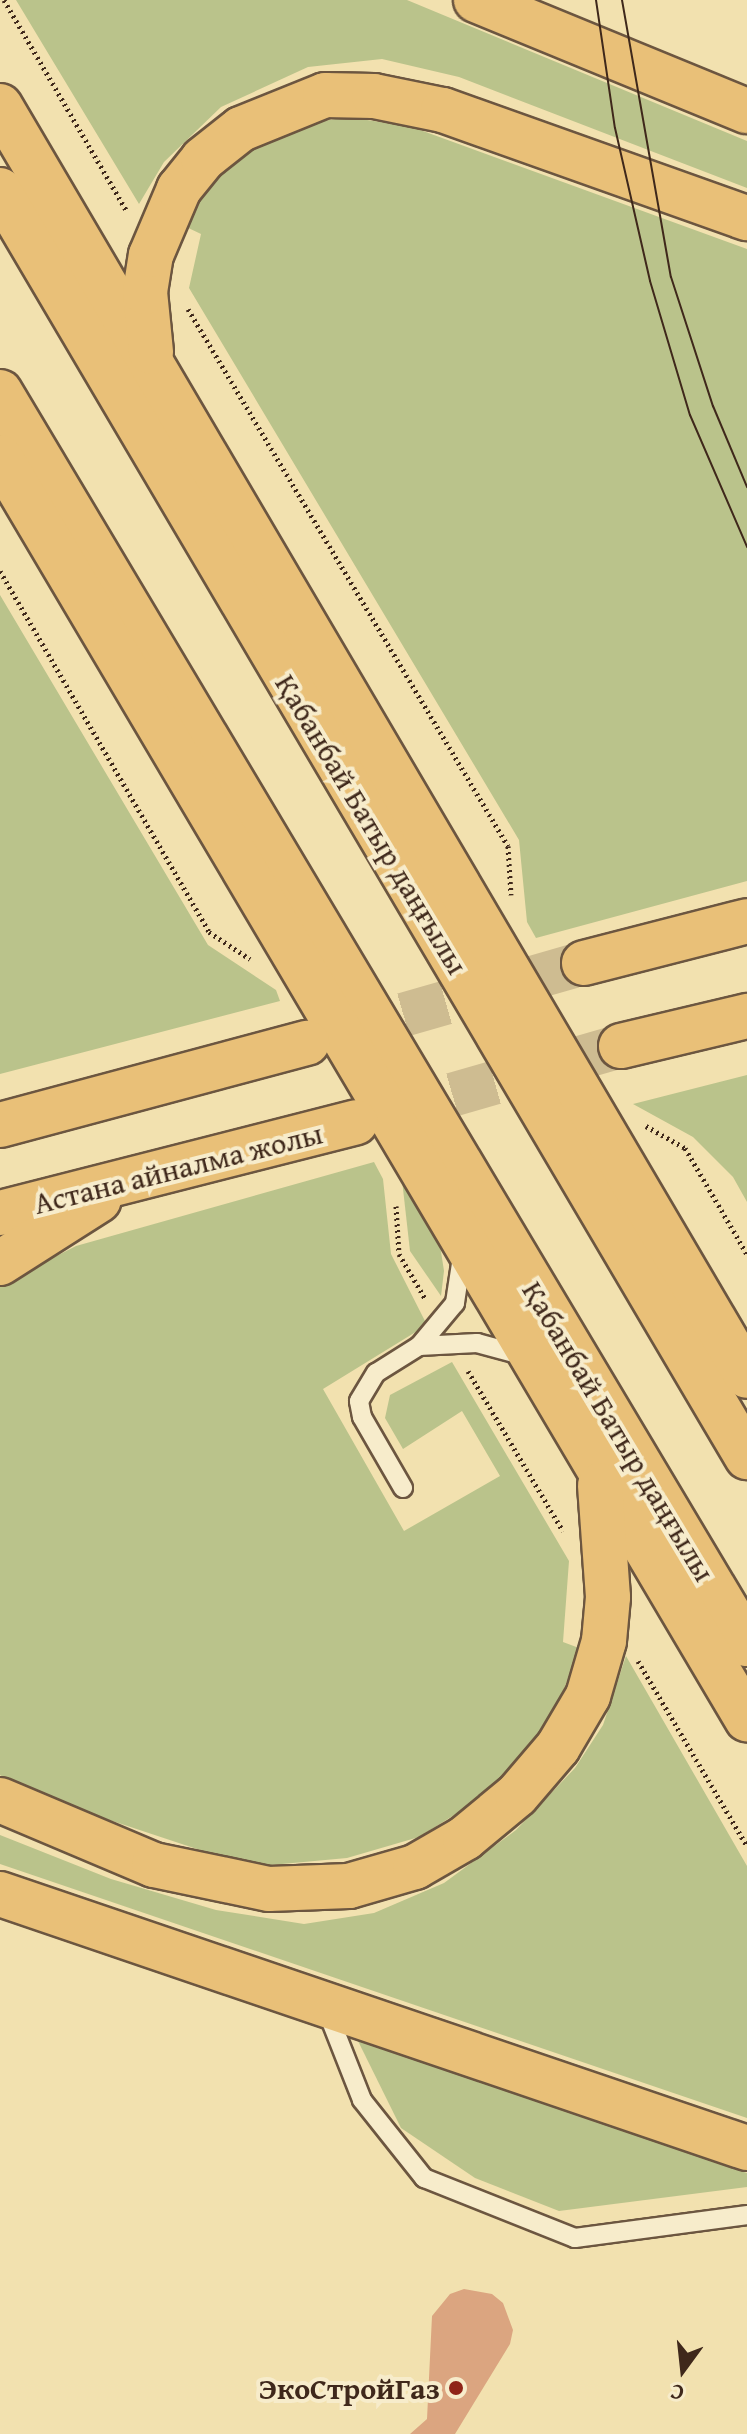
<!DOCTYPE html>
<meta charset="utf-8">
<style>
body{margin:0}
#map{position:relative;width:747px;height:2434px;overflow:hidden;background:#f2e1af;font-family:"Gentium Book Plus",serif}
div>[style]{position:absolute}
.green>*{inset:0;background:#bac38b}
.building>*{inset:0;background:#dba580}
.highway-tunnel>*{height:44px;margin-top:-22px;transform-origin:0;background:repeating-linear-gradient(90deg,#cebc91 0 44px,transparent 0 66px)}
.path>*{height:5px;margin-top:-2.5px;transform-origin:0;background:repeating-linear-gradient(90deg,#3f281b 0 2px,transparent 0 6px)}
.roads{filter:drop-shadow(2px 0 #6c5640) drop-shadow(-2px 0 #6c5640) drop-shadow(0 2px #6c5640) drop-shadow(0 -2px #6c5640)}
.lane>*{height:18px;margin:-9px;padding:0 9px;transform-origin:9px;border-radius:9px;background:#f7eccb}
.primary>*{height:44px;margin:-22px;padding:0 22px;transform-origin:22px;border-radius:22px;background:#e9c078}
.highway>*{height:44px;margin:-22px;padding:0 22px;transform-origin:22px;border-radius:22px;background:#e9c078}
.tram>*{height:2px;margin:-1px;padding:0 1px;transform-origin:1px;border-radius:1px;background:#3f281b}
.dots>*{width:22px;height:22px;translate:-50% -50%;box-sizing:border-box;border:4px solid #f7eccb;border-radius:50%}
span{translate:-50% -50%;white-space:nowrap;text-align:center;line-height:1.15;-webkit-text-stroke:8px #f7eccb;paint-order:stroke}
.street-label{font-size:30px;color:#3f281b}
.poi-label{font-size:30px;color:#3f281b;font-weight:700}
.right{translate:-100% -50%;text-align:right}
.north{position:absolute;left:643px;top:2330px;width:80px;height:80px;-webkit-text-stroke:6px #f7eccb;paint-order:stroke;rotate:195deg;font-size:22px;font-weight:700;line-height:32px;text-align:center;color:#3f281b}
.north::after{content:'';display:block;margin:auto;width:28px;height:36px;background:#3f281b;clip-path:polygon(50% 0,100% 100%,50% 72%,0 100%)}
</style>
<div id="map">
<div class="green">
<div style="clip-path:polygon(16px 0,407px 0,747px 141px,747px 188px,459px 77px,382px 59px,308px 67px,221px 107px,164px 162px,139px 204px)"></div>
<div style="clip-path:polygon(348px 117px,412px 127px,747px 249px,747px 881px,536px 938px,527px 922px,519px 840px,189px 288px,201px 234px,180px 224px,202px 187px,239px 151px,280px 128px)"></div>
<div style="clip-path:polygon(0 595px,208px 945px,276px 990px,280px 1001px,0 1074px)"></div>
<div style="clip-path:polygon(747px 1075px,747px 1202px,733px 1177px,693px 1137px,633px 1104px)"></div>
<div style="clip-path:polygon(374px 1162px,383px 1179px,391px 1254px,427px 1325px,323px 1389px,404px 1531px,500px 1476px,462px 1411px,403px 1449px,385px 1418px,390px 1395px,452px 1362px,569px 1561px,563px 1642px,579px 1648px,559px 1703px,531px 1749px,475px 1802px,419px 1837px,347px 1858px,271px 1865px,215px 1855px,31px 1794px,0 1775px,0 1285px,76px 1246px)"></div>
<div style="clip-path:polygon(401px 1171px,439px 1239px,444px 1271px,441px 1296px,410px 1251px)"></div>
<div style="clip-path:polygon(626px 1656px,747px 1866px,747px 2118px,0 1864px,0 1835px,111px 1879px,216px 1910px,304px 1924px,374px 1913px,444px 1883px,516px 1830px,575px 1768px,603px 1725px)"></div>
<div style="clip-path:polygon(358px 2041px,747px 2173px,747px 2187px,559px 2211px,475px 2178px,401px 2128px)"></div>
</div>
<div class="building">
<div style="clip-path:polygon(464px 2289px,492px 2294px,503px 2303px,513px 2330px,510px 2344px,455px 2434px,410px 2434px,427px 2419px,432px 2316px,450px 2294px)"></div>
</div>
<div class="highway-tunnel">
<div style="left:340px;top:1033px;width:254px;rotate:-16deg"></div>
<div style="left:389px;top:1113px;width:241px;rotate:-16.1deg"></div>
</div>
<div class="path">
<div style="left:4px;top:0;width:244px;rotate:59.8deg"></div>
<div style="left:188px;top:309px;width:625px;rotate:59.21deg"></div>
<div style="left:508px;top:846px;width:49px;rotate:86.5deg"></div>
<div style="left:0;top:571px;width:417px;rotate:59.9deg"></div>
<div style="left:209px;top:932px;width:49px;rotate:33.4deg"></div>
<div style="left:646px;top:1126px;width:45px;rotate:29.4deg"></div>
<div style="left:685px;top:1148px;width:123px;rotate:59.7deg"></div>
<div style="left:396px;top:1206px;width:48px;rotate:86.4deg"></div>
<div style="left:399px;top:1254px;width:53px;rotate:59.6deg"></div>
<div style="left:468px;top:1371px;width:186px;rotate:59.3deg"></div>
<div style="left:638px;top:1661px;width:215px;rotate:59.5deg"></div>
</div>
<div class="roads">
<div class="lane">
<div style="left:462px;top:1257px;width:47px;rotate:98.7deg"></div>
<div style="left:455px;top:1303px;width:56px;rotate:129.9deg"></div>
<div style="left:419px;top:1346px;width:58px;rotate:-3deg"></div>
<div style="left:477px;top:1343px;width:50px;rotate:15.2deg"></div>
<div style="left:403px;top:1488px;width:82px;rotate:-120deg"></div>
<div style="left:362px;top:1417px;width:16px;rotate:-101deg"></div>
<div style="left:359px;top:1401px;width:33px;rotate:-59deg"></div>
<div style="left:376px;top:1373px;width:51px;rotate:-32.1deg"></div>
<div style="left:327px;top:2011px;width:96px;rotate:68.5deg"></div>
<div style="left:362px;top:2100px;width:100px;rotate:51.5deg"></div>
<div style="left:424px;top:2178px;width:162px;rotate:21.7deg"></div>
<div style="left:575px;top:2238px;width:174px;rotate:-7.6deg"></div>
</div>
<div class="primary">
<div style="left:0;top:190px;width:1471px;rotate:59.48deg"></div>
<div style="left:0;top:392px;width:1458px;rotate:59.18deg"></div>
</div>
<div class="highway">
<div style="left:476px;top:0;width:293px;rotate:22.3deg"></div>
<div style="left:0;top:106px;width:1473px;rotate:59.54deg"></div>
<div style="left:151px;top:352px;width:60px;rotate:-95.7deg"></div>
<div style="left:145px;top:292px;width:37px;rotate:-81deg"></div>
<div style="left:151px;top:255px;width:72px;rotate:-67deg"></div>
<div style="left:179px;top:189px;width:38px;rotate:-51deg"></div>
<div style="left:203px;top:159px;width:48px;rotate:-38.3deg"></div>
<div style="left:241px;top:129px;width:91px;rotate:-22deg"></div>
<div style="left:325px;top:95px;width:49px;rotate:1.2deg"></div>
<div style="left:374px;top:96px;width:70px;rotate:11.5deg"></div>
<div style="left:443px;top:110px;width:323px;rotate:19.6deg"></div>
<div style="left:0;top:457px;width:1467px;rotate:59.38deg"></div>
<div style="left:584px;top:963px;width:168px;rotate:-14.4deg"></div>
<div style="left:621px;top:1046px;width:130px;rotate:-13.4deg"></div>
<div style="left:0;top:1125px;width:318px;rotate:-15deg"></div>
<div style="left:0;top:1213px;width:367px;rotate:-14.3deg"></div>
<div style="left:0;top:1263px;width:117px;rotate:-32.5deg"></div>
<div style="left:0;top:1800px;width:167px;rotate:22.9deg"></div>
<div style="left:154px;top:1865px;width:117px;rotate:11.8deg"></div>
<div style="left:269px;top:1889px;width:80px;rotate:-2.1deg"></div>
<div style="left:349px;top:1886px;width:69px;rotate:-16.1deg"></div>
<div style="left:415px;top:1867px;width:58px;rotate:-30.1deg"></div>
<div style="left:465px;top:1838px;width:67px;rotate:-39.6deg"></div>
<div style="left:517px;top:1795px;width:63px;rotate:-49.5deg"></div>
<div style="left:558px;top:1747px;width:59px;rotate:-59.5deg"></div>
<div style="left:588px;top:1696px;width:57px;rotate:-73.8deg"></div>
<div style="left:604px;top:1641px;width:44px;rotate:-84.8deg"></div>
<div style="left:608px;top:1597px;width:112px;rotate:-94.1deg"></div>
<div style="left:0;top:1894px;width:789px;rotate:18.78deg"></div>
</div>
</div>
<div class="tram">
<div style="left:596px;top:0;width:129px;rotate:81.6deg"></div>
<div style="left:615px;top:128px;width:157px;rotate:77.1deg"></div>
<div style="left:650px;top:281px;width:140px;rotate:73.4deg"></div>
<div style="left:690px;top:415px;width:144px;rotate:66.6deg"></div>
<div style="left:622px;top:0;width:281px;rotate:80deg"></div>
<div style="left:671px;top:277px;width:136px;rotate:72deg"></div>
<div style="left:713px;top:406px;width:88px;rotate:67.2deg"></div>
</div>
<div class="dots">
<div style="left:456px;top:2388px;background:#8f2418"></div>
</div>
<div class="street-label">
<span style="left:372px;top:824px;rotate:59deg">Қабанбай Батыр даңғылы</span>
<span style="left:178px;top:1168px;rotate:-14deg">Астана айналма жолы</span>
<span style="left:619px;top:1431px;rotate:59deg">Қабанбай Батыр даңғылы</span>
</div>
<div class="poi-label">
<span class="right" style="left:440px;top:2388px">ЭкоСтройГаз</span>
</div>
<div class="north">С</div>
</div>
